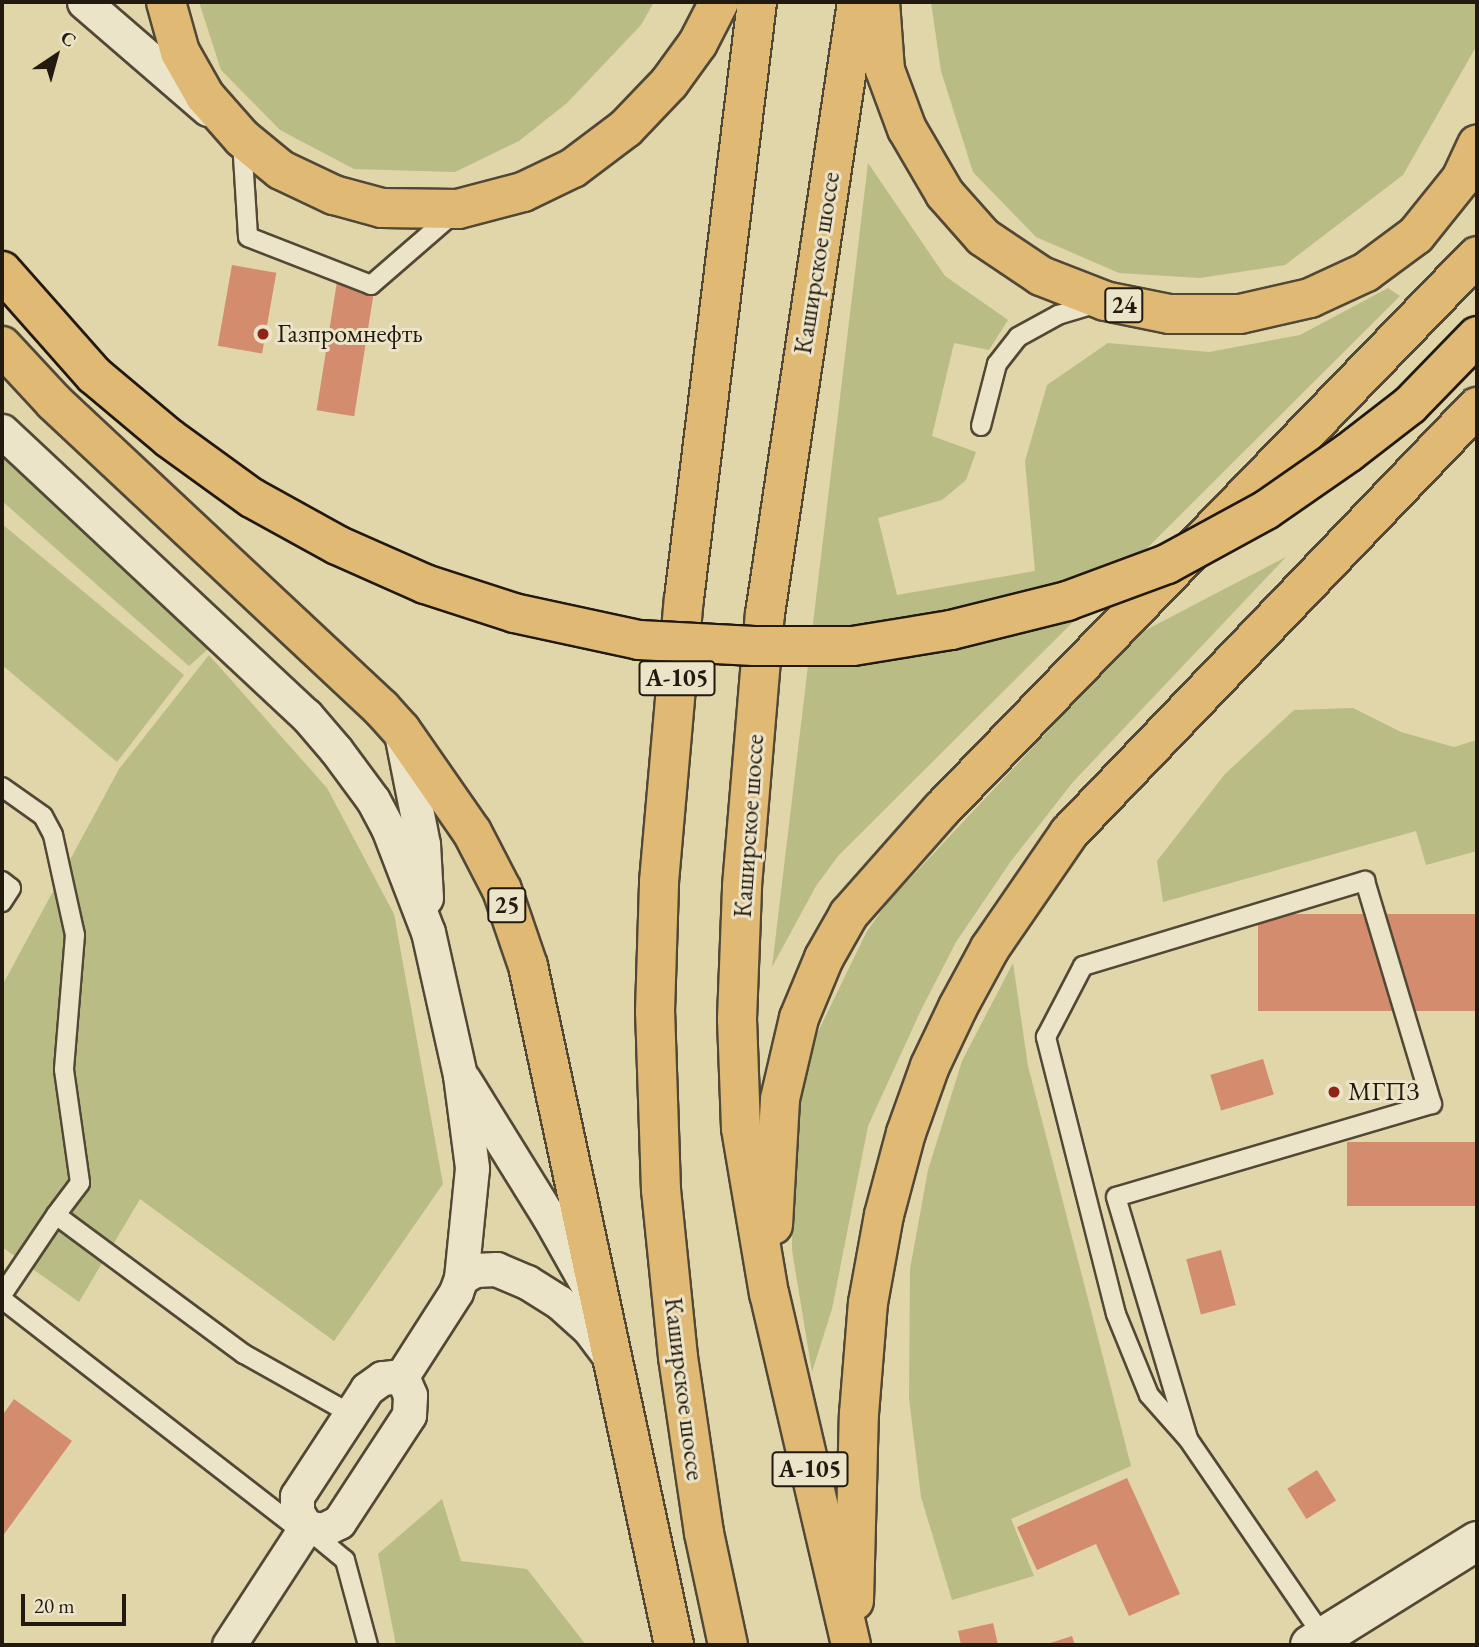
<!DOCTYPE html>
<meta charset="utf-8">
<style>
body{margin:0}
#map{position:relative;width:1479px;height:1647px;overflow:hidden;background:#e1d5aa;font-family:"EB Garamond",serif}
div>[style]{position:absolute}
.green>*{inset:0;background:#b9bc84}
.building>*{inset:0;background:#d38c6e;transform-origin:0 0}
.roads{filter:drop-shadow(2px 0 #524836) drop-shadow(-2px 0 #524836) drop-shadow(0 2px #524836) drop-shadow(0 -2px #524836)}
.lane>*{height:18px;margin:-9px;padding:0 9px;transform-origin:9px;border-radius:9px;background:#ece4c8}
.street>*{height:33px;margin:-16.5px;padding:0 16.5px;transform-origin:16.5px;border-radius:16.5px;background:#ece4c8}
.secondary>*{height:38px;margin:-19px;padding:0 19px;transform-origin:19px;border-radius:19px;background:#ece4c8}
.primary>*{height:38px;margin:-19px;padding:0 19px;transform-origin:19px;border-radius:19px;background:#e0ba75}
.highway>*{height:38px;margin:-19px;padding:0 19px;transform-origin:19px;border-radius:19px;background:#e0ba75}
.bridges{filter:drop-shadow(2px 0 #22190f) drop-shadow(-2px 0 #22190f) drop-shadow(0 2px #22190f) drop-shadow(0 -2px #22190f)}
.primary-bridge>*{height:38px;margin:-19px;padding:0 19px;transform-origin:19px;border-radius:19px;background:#e0ba75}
.dots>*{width:19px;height:19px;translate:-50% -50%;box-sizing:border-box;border:4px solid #ece4c8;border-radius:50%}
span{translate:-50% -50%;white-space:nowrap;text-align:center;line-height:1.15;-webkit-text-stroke:6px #ece4c8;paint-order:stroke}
.shield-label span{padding:2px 5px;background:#ece4c8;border:2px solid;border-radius:5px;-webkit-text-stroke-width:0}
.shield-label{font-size:24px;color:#22190f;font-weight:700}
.street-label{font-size:26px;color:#22190f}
.poi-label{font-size:26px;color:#22190f}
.left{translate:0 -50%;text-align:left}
.frame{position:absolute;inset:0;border:4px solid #22190f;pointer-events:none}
.north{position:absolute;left:21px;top:21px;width:70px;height:70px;-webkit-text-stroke:5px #ece4c8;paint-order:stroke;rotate:36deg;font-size:19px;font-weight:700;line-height:28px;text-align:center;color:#22190f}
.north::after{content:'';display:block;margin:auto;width:24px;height:32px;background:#22190f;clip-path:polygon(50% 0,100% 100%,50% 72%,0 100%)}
.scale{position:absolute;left:21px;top:1594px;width:105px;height:32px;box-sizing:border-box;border:4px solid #22190f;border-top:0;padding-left:9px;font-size:21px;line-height:24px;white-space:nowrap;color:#22190f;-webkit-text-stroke:5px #ece4c8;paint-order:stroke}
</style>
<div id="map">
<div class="green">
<div style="clip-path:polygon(199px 2px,654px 2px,641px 25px,567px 103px,519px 141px,455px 172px,354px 169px,280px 130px,221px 70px)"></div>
<div style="clip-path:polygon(931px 2px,1477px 2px,1477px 45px,1403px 175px,1285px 265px,1200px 278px,1119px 273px,1036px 237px,973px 172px,941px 71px)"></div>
<div style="clip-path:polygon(868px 163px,945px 276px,1008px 320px,989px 350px,954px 343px,932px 436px,976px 452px,966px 480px,942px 500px,878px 518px,897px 595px,1035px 571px,1025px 461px,1047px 385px,1108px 343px,1209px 352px,1300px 335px,1388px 288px,1400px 296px,838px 856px,816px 886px,772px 967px)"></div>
<div style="clip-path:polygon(2px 452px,208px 649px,189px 666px,2px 501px)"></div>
<div style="clip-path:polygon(2px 524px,184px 675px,117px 762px,2px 665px)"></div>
<div style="clip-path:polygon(1286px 557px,1073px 782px,1011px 861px,956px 942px,921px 1010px,868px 1126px,832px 1309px,812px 1372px,792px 1250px,793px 1157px,801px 1091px,815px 1038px,867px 931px,888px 902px,1140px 633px)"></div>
<div style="clip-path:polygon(209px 655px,327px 788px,394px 914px,443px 1184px,334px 1341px,140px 1199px,79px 1302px,2px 1247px,2px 986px,119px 769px)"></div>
<div style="clip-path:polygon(1353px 708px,1401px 732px,1454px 747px,1477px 740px,1477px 851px,1426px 865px,1416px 831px,1163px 902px,1157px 861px,1225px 774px,1294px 710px)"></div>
<div style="clip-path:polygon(1013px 963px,1028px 1066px,1131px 1466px,1011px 1519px,1034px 1576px,952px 1600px,921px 1497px,909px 1398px,910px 1269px,928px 1170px,962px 1061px)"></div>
<div style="clip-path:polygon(442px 1499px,461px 1561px,527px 1569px,586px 1645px,396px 1645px,378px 1554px)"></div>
</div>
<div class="building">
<div style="left:232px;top:265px;width:45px;height:82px;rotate:10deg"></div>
<div style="left:339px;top:269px;width:38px;height:143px;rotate:9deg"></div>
<div style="left:1477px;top:914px;width:97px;height:219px;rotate:90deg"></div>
<div style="left:1263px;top:1059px;width:37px;height:55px;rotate:73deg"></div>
<div style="left:1477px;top:1142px;width:64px;height:130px;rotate:90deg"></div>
<div style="left:1221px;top:1250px;width:57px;height:36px;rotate:75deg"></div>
<div style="clip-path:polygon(14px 1399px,72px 1441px,2px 1537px,2px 1416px)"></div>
<div style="left:1317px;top:1470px;width:36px;height:35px;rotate:58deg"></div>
<div style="clip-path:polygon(1127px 1478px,1180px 1594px,1129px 1616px,1096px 1544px,1037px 1570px,1017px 1527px)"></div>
<div style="clip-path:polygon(993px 1623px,998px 1645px,961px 1645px,958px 1631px)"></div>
<div style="clip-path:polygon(1072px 1636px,1075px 1645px,1044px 1645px)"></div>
</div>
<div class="roads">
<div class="lane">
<div style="left:242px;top:141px;width:96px;rotate:86.4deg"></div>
<div style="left:248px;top:237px;width:132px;rotate:21.3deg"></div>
<div style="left:371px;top:285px;width:108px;rotate:-40.9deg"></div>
<div style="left:981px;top:426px;width:64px;rotate:-75.5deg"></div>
<div style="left:997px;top:364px;width:34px;rotate:-52deg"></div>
<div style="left:1018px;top:337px;width:46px;rotate:-28.8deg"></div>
<div style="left:1058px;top:315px;width:42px;rotate:-16.7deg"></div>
<div style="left:2px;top:787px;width:50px;rotate:35.3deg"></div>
<div style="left:43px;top:816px;width:21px;rotate:62deg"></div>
<div style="left:53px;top:835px;width:102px;rotate:77.6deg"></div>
<div style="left:75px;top:935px;width:135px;rotate:94.7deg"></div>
<div style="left:64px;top:1070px;width:114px;rotate:81.9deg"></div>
<div style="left:80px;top:1183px;width:40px;rotate:127deg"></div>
<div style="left:56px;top:1215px;width:234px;rotate:36.5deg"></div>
<div style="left:244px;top:1354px;width:123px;rotate:29.3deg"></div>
<div style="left:2px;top:881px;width:11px;rotate:38deg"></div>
<div style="left:11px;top:888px;width:17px;rotate:123deg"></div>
<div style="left:2px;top:1295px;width:97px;rotate:-56deg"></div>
<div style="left:2px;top:1299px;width:377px;rotate:37.8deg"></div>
<div style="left:1188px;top:1439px;width:59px;rotate:-131.6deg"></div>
<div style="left:1149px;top:1395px;width:87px;rotate:-112.2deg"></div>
<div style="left:1116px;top:1314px;width:286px;rotate:-104.2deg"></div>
<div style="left:1046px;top:1037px;width:80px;rotate:-62.5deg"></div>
<div style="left:1083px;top:966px;width:295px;rotate:-16.8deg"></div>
<div style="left:1365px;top:881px;width:233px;rotate:73.3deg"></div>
<div style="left:1432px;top:1104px;width:329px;rotate:163.6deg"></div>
<div style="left:1116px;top:1197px;width:252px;rotate:73.4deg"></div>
<div style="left:1188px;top:1439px;width:242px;rotate:55.6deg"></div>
<div style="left:311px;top:1532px;width:44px;rotate:39.5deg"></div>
<div style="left:345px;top:1560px;width:88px;rotate:74.9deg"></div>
</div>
<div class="street">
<div style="left:84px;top:2px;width:164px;rotate:40.8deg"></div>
<div style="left:2px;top:431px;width:416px;rotate:43.1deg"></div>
<div style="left:306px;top:715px;width:46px;rotate:49.4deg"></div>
<div style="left:336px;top:750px;width:62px;rotate:53.5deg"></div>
<div style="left:373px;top:800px;width:32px;rotate:62deg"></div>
<div style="left:388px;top:828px;width:111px;rotate:69deg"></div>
<div style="left:428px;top:932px;width:147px;rotate:77.4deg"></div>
<div style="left:460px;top:1075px;width:94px;rotate:82.6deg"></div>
<div style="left:472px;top:1168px;width:111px;rotate:95.7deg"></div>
<div style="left:461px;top:1278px;width:15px;rotate:110deg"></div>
<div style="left:456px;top:1292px;width:100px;rotate:122.7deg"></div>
<div style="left:402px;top:1376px;width:20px;rotate:174deg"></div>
<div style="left:382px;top:1378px;width:19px;rotate:144deg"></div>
<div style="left:367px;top:1389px;width:128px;rotate:123.2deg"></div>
<div style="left:297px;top:1496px;width:16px;rotate:90deg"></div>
<div style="left:297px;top:1512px;width:17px;rotate:59deg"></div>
<div style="left:401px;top:733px;width:113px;rotate:78.8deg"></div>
<div style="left:423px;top:844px;width:54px;rotate:86.8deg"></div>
<div style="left:464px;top:1080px;width:161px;rotate:58.2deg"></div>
<div style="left:549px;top:1217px;width:90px;rotate:60.6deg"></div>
<div style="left:461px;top:1278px;width:16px;rotate:-30deg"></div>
<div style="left:475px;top:1270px;width:21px;rotate:-3deg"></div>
<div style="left:496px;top:1269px;width:34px;rotate:23deg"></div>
<div style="left:527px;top:1282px;width:38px;rotate:32deg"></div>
<div style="left:559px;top:1302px;width:40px;rotate:42deg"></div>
<div style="left:589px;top:1329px;width:35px;rotate:53deg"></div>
<div style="left:306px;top:1527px;width:17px;rotate:10deg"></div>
<div style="left:323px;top:1530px;width:18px;rotate:-27deg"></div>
<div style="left:339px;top:1522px;width:128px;rotate:-56.8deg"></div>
<div style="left:409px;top:1415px;width:20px;rotate:-87deg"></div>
<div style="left:410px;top:1395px;width:21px;rotate:-113deg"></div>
<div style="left:229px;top:1645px;width:141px;rotate:-56.9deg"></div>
</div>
<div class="secondary">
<div style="left:1310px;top:1645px;width:197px;rotate:-31.9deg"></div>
</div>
<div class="primary">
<div style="left:166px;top:2px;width:52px;rotate:74.4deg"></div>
<div style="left:180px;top:52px;width:51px;rotate:60.4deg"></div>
<div style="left:205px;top:96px;width:56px;rotate:48.6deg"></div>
<div style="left:242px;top:138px;width:50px;rotate:39.4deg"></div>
<div style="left:281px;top:170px;width:59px;rotate:25.3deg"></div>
<div style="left:334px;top:195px;width:50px;rotate:15.2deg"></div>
<div style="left:382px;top:208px;width:76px;rotate:0.8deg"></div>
<div style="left:458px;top:209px;width:67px;rotate:-14.7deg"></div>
<div style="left:523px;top:192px;width:55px;rotate:-25.6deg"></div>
<div style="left:573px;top:168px;width:66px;rotate:-37deg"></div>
<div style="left:626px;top:128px;width:62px;rotate:-46.3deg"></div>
<div style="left:669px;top:83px;width:49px;rotate:-54.1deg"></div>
<div style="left:698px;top:43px;width:46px;rotate:-62.9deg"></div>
<div style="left:880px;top:2px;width:68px;rotate:85.8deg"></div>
<div style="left:885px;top:70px;width:63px;rotate:69.6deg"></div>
<div style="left:907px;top:129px;width:75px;rotate:59.7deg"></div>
<div style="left:945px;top:194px;width:57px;rotate:48.5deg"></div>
<div style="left:983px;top:237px;width:70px;rotate:33.9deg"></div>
<div style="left:1041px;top:276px;width:69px;rotate:21.3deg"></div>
<div style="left:1105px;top:301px;width:65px;rotate:11.5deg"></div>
<div style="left:1169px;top:314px;width:71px"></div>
<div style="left:1240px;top:314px;width:72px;rotate:-12.9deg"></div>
<div style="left:1310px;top:298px;width:62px;rotate:-24.9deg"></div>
<div style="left:1366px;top:272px;width:62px;rotate:-36.5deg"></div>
<div style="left:1416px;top:235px;width:72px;rotate:-51.2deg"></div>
<div style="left:1461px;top:179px;width:38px;rotate:-65deg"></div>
</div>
<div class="highway">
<div style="left:2px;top:346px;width:76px;rotate:47.1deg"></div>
<div style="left:54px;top:402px;width:448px;rotate:43.1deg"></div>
<div style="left:381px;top:708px;width:30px;rotate:48deg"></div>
<div style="left:401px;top:730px;width:124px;rotate:55.2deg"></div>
<div style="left:472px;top:832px;width:65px;rotate:62.7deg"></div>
<div style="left:502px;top:890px;width:80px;rotate:71.1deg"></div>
<div style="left:528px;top:966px;width:695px;rotate:77.86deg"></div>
<div style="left:773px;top:1225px;width:126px;rotate:-86.8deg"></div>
<div style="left:780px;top:1099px;width:83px;rotate:-76.8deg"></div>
<div style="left:799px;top:1018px;width:65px;rotate:-67.4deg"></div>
<div style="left:824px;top:958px;width:51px;rotate:-60.4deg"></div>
<div style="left:849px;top:914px;width:140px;rotate:-48.5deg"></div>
<div style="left:942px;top:809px;width:769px;rotate:-45.95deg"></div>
<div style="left:854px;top:1601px;width:187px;rotate:-88.5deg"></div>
<div style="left:859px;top:1414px;width:111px;rotate:-85.4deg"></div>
<div style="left:868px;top:1303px;width:89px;rotate:-79.7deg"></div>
<div style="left:884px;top:1215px;width:85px;rotate:-75deg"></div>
<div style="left:906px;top:1133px;width:71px;rotate:-70.3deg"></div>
<div style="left:930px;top:1066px;width:65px;rotate:-64.6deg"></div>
<div style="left:958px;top:1007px;width:67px;rotate:-61.5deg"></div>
<div style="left:990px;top:948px;width:140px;rotate:-55.5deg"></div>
<div style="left:1069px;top:833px;width:590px;rotate:-46.24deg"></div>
<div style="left:728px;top:1645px;width:115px;rotate:-102.1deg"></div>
<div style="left:704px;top:1533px;width:178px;rotate:-98.4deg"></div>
<div style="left:678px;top:1357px;width:168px;rotate:-95.8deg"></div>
<div style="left:661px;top:1190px;width:178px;rotate:-91.9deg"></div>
<div style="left:655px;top:1012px;width:130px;rotate:-88.2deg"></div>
<div style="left:659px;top:882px;width:284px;rotate:-85deg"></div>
<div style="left:684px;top:599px;width:601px;rotate:-83.03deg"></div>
<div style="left:851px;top:1645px;width:360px;rotate:-103.1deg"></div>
<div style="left:769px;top:1294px;width:168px;rotate:-99.6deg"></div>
<div style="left:741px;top:1128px;width:109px;rotate:-92.1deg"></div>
<div style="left:737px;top:1019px;width:133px;rotate:-87.8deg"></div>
<div style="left:742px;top:886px;width:273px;rotate:-85.2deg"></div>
<div style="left:765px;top:614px;width:619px;rotate:-81.45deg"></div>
</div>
</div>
<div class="bridges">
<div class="primary-bridge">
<div style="left:2px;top:271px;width:139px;rotate:48.5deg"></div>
<div style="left:94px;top:375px;width:98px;rotate:40deg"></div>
<div style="left:169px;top:438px;width:102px;rotate:35.9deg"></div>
<div style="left:252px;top:498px;width:97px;rotate:28.9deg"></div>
<div style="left:337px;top:545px;width:96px;rotate:23.9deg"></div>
<div style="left:425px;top:584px;width:94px;rotate:18deg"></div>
<div style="left:514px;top:613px;width:128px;rotate:12.2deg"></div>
<div style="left:639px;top:640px;width:115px;rotate:3deg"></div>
<div style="left:754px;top:646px;width:99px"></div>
<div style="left:853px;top:646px;width:99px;rotate:-9.3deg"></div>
<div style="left:951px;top:630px;width:120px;rotate:-14deg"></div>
<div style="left:1067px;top:601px;width:107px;rotate:-20.3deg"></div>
<div style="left:1167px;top:564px;width:113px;rotate:-28.6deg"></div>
<div style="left:1266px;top:510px;width:100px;rotate:-34.8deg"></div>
<div style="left:1348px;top:453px;width:78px;rotate:-37.7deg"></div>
<div style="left:1410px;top:405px;width:96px;rotate:-45.8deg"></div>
</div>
</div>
<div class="dots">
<div style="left:263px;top:334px;background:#8f2418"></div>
<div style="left:1334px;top:1092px;background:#8f2418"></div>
</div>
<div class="shield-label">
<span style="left:1124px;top:305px">24</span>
<span style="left:677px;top:678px">А-105</span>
<span style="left:507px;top:905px">25</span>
<span style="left:810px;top:1469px">А-105</span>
</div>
<div class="street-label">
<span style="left:817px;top:263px;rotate:-81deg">Каширское шоссе</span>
<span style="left:749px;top:826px;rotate:-86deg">Каширское шоссе</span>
<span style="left:684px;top:1389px;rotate:83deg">Каширское шоссе</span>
</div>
<div class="poi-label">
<span class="left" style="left:277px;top:334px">Газпромнефть</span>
<span class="left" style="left:1348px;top:1092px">МГПЗ</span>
</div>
<div class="frame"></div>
<div class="north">С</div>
<div class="scale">20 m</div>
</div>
